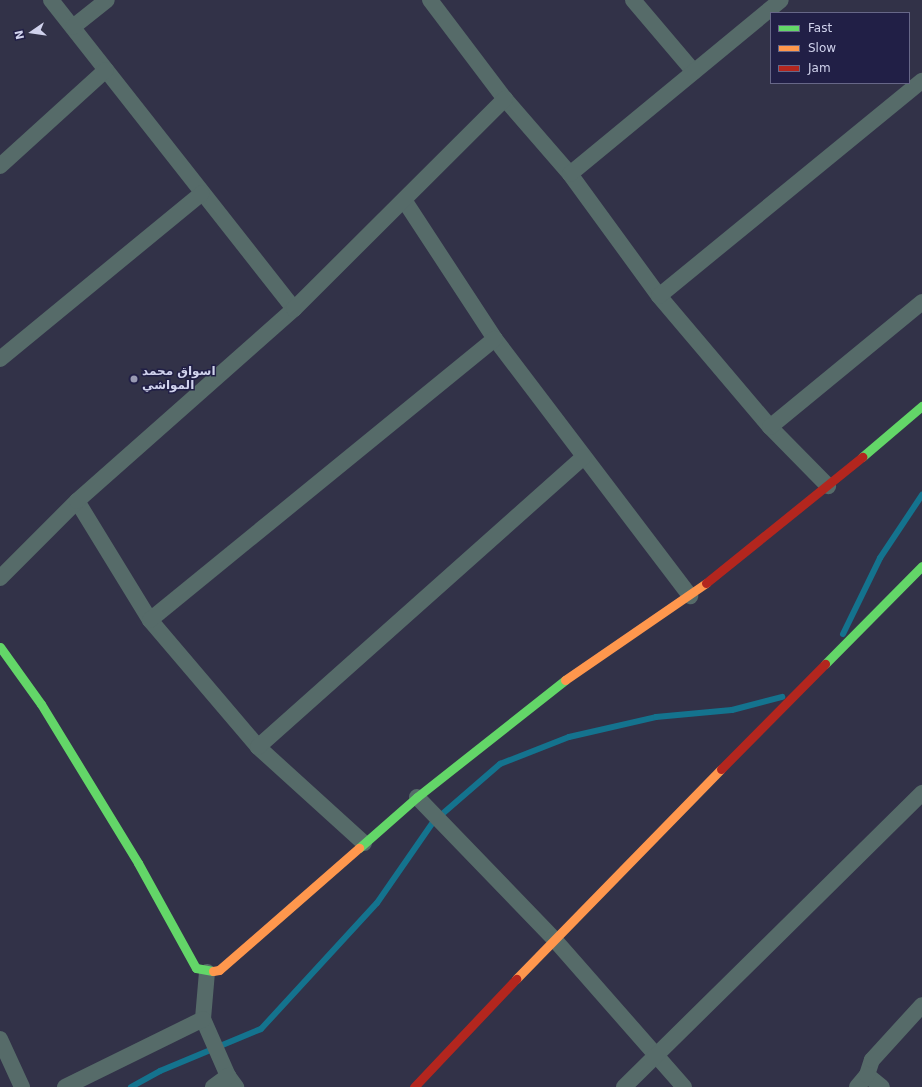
<!DOCTYPE html>
<meta charset="utf-8">
<style>
body{margin:0}
#map{position:relative;width:922px;height:1087px;overflow:hidden;background:#323248;font-family:"DejaVu Sans","Noto Naskh Arabic",sans-serif}
div>[style]{position:absolute}
.stream>*{height:6px;margin:-3px;padding:0 3px;transform-origin:3px;border-radius:3px;background:#14738e}
.street>*{height:16px;margin:-8px;padding:0 8px;transform-origin:8px;border-radius:8px;background:#566b69}
.fast>*{height:9px;margin:-4.5px;padding:0 4.5px;transform-origin:4.5px;border-radius:4.5px;background:#63d668}
.slow>*{height:9px;margin:-4.5px;padding:0 4.5px;transform-origin:4.5px;border-radius:4.5px;background:#ff974d}
.jam>*{height:9px;margin:-4.5px;padding:0 4.5px;transform-origin:4.5px;border-radius:4.5px;background:#b3261e}
.dots>*{width:11px;height:11px;translate:-50% -50%;box-sizing:border-box;border:2px solid #211f46;border-radius:50%}
span{translate:-50% -50%;white-space:nowrap;text-align:center;line-height:1.15;-webkit-text-stroke:3px #211f46;paint-order:stroke}
.poi-label{font-size:12px;color:#d0d2ec;font-weight:700}
.left{translate:0 -50%;text-align:left}
.legend{position:absolute;left:770px;top:12px;width:140px;height:72px;box-sizing:border-box;background:#211f46;border:1px solid #676788;margin:0;padding:5px 7px;list-style:none;font-size:12px;color:#d0d2ec}
.legend li{display:flex;align-items:center;gap:8px;height:20px}
.legend b{width:20px;border:1px solid #676788}
.north{position:absolute;left:12px;top:12px;width:40px;height:40px;-webkit-text-stroke:3px #211f46;paint-order:stroke;rotate:257deg;font-size:11px;font-weight:700;line-height:16px;text-align:center;color:#d0d2ec}
.north::after{content:'';display:block;margin:auto;width:14px;height:18px;background:#d0d2ec;clip-path:polygon(50% 0,100% 100%,50% 72%,0 100%)}
</style>
<div id="map">
<div class="stream">
<div style="left:843px;top:634px;width:85px;rotate:-64deg"></div>
<div style="left:880px;top:558px;width:76px;rotate:-56.3deg"></div>
<div style="left:131px;top:1087px;width:33px;rotate:-29deg"></div>
<div style="left:160px;top:1071px;width:109px;rotate:-22.6deg"></div>
<div style="left:261px;top:1029px;width:171px;rotate:-47.4deg"></div>
<div style="left:377px;top:903px;width:98px;rotate:-55.3deg"></div>
<div style="left:433px;top:822px;width:89px;rotate:-40.9deg"></div>
<div style="left:500px;top:764px;width:74px;rotate:-21.4deg"></div>
<div style="left:569px;top:737px;width:89px;rotate:-12.9deg"></div>
<div style="left:656px;top:717px;width:76px;rotate:-5.3deg"></div>
<div style="left:732px;top:710px;width:52px;rotate:-14.6deg"></div>
</div>
<div class="street">
<div style="left:51px;top:0;width:393px;rotate:51.8deg"></div>
<div style="left:430px;top:0;width:124px;rotate:52.9deg"></div>
<div style="left:505px;top:99px;width:99px;rotate:49.1deg"></div>
<div style="left:570px;top:174px;width:151px;rotate:53.9deg"></div>
<div style="left:659px;top:296px;width:172px;rotate:49.7deg"></div>
<div style="left:770px;top:427px;width:83px;rotate:45.5deg"></div>
<div style="left:633px;top:0;width:94px;rotate:49.7deg"></div>
<div style="left:73px;top:27px;width:43px;rotate:-38.5deg"></div>
<div style="left:0;top:166px;width:143px;rotate:-42.2deg"></div>
<div style="left:570px;top:174px;width:273px;rotate:-39.5deg"></div>
<div style="left:404px;top:200px;width:166px;rotate:56.8deg"></div>
<div style="left:495px;top:339px;width:323px;rotate:52.8deg"></div>
<div style="left:659px;top:296px;width:340px;rotate:-39.3deg"></div>
<div style="left:0;top:359px;width:261px;rotate:-39.4deg"></div>
<div style="left:770px;top:427px;width:197px;rotate:-39.4deg"></div>
<div style="left:77px;top:501px;width:140px;rotate:58.5deg"></div>
<div style="left:150px;top:620px;width:167px;rotate:49.6deg"></div>
<div style="left:258px;top:747px;width:143px;rotate:42.2deg"></div>
<div style="left:0;top:578px;width:109px;rotate:-45deg"></div>
<div style="left:77px;top:501px;width:290px;rotate:-41.5deg"></div>
<div style="left:294px;top:309px;width:298px;rotate:-44.9deg"></div>
<div style="left:150px;top:620px;width:445px;rotate:-39.2deg"></div>
<div style="left:258px;top:747px;width:436px;rotate:-41.7deg"></div>
<div style="left:417px;top:797px;width:197px;rotate:46deg"></div>
<div style="left:554px;top:939px;width:197px;rotate:48.7deg"></div>
<div style="left:207px;top:972px;width:47px;rotate:94.9deg"></div>
<div style="left:203px;top:1019px;width:62px;rotate:66.3deg"></div>
<div style="left:228px;top:1076px;width:14px;rotate:54deg"></div>
<div style="left:0;top:1039px;width:53px;rotate:65.4deg"></div>
<div style="left:867px;top:1075px;width:19px;rotate:39deg"></div>
<div style="left:65px;top:1087px;width:154px;rotate:-26.2deg"></div>
<div style="left:213px;top:1087px;width:19px;rotate:-36deg"></div>
<div style="left:624px;top:1087px;width:419px;rotate:-44.6deg"></div>
<div style="left:857px;top:1087px;width:16px;rotate:-50deg"></div>
<div style="left:867px;top:1075px;width:16px;rotate:-72deg"></div>
<div style="left:872px;top:1060px;width:74px;rotate:-47.7deg"></div>
</div>
<div class="fast">
<div style="left:862px;top:457px;width:79px;rotate:-40.4deg"></div>
<div style="left:0;top:647px;width:70px;rotate:54.3deg"></div>
<div style="left:41px;top:704px;width:186px;rotate:58.6deg"></div>
<div style="left:138px;top:863px;width:120px;rotate:61.1deg"></div>
<div style="left:196px;top:968px;width:17px;rotate:10deg"></div>
<div style="left:825px;top:664px;width:138px;rotate:-45.3deg"></div>
<div style="left:359px;top:848px;width:77px;rotate:-41.3deg"></div>
<div style="left:417px;top:797px;width:189px;rotate:-38.3deg"></div>
</div>
<div class="slow">
<div style="left:565px;top:680px;width:171px;rotate:-34.5deg"></div>
<div style="left:213px;top:971px;width:6px;rotate:-9deg"></div>
<div style="left:219px;top:970px;width:186px;rotate:-41.1deg"></div>
<div style="left:516px;top:979px;width:293px;rotate:-45.7deg"></div>
</div>
<div class="jam">
<div style="left:706px;top:583px;width:201px;rotate:-38.9deg"></div>
<div style="left:721px;top:769px;width:148px;rotate:-45.3deg"></div>
<div style="left:414px;top:1087px;width:149px;rotate:-46.6deg"></div>
</div>
<div class="dots">
<div style="left:134px;top:379px;background:#999ab3"></div>
</div>
<div class="poi-label">
<span class="left" style="left:142px;top:379px">اسواق محمد<br>المواشي</span>
</div>
<ul class="legend">
<li><b style="height:5px;background:#63d668"></b>Fast</li>
<li><b style="height:5px;background:#ff974d"></b>Slow</li>
<li><b style="height:5px;background:#b3261e"></b>Jam</li>
</ul>
<div class="north">N</div>
</div>
